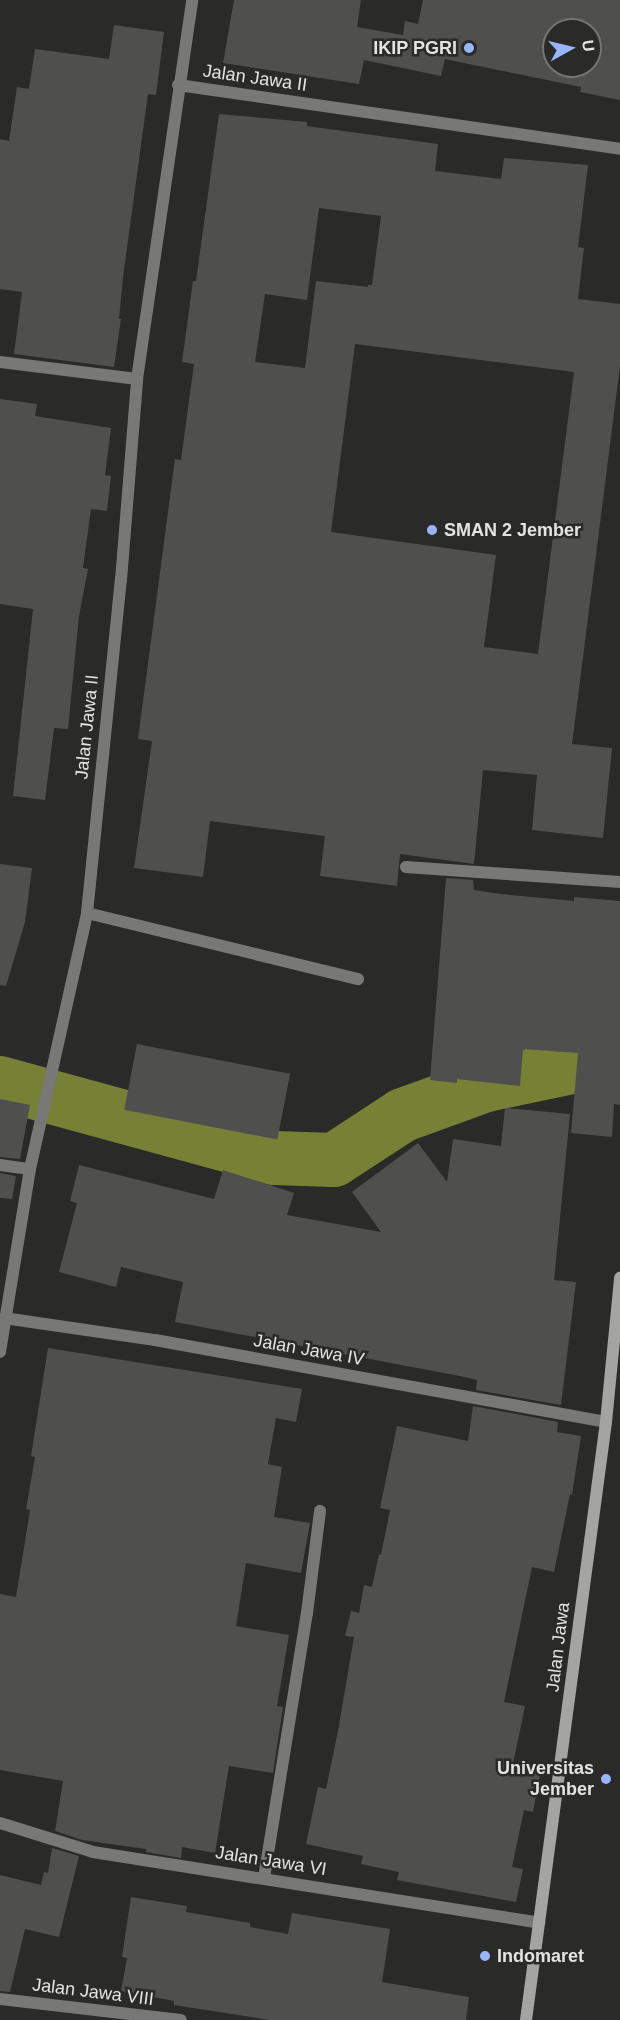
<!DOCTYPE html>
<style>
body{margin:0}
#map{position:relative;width:620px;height:2020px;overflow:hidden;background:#2a2b28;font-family:Helvetica,sans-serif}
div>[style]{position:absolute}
.river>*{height:54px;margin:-27px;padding:0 27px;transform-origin:27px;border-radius:27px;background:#768135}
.building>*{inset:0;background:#4f504d;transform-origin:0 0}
.street>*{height:12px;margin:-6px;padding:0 6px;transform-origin:6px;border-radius:6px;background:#787977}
.secondary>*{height:12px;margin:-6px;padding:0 6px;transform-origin:6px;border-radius:6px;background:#a4a5a2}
.dots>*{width:16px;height:16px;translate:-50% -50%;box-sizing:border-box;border:3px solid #2a2b28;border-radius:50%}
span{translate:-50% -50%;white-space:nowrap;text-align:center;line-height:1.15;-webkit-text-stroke:5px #2a2b28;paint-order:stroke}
.poi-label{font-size:18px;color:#e3e4e2;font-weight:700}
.right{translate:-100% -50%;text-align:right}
.left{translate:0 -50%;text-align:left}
.street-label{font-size:18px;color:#e3e4e2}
.north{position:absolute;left:542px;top:18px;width:60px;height:60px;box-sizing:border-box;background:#2a2b28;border:2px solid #747572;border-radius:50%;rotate:82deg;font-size:16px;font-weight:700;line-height:24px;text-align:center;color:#e3e4e2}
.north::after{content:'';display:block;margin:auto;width:21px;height:27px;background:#98b5fd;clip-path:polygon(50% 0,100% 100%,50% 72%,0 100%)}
</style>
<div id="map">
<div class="river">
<div style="left:0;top:1083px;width:284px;rotate:15.3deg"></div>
<div style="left:274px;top:1158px;width:60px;rotate:1.9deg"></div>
<div style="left:334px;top:1160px;width:82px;rotate:-33.1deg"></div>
<div style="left:403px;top:1115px;width:88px;rotate:-19.9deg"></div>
<div style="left:486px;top:1085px;width:137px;rotate:-11.8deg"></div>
</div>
<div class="building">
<div style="clip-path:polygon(evenodd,234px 0,361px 0,357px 27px,403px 35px,405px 21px,418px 24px,423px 0,620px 0,620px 100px,580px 92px,581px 87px,445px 59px,441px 76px,364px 60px,359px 84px,223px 63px,234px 0,554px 30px,590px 30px,590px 66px,554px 66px,554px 30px)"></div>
<div style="clip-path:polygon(114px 25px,164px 32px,156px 95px,148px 94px,123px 277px,119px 319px,121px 319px,114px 367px,14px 354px,22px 292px,0 289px,0 139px,9px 141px,17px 87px,29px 89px,35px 49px,109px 59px)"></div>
<div style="clip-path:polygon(evenodd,219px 114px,307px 122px,307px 126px,438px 144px,435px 171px,501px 179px,504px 158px,588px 165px,578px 247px,584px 248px,578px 299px,620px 304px,620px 366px,572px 744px,612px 748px,603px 838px,532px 830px,537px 775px,483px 770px,474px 864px,400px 854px,397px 886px,320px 876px,325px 836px,210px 821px,203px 877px,134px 868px,152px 741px,138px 739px,175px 459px,181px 460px,194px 364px,182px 362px,193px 281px,196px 281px,219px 114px,319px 208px,381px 216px,372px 285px,368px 285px,368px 287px,316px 281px,305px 368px,255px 362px,265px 294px,307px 300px,319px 208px,219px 114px,355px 344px,574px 372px,538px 654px,484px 647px,496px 555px,331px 532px,355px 344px)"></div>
<div style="clip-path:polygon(0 399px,37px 404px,35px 416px,111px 428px,105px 475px,111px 476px,107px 511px,91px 509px,83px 568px,88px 569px,79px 616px,68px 729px,54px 728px,45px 800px,13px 796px,33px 609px,0 604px)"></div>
<div style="clip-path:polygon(0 864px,32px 868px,25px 922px,6px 986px,0 985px)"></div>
<div style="clip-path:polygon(446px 878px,473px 880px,474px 890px,501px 894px,574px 901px,574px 897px,620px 901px,620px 1105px,614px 1104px,612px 1137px,571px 1133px,578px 1053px,523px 1049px,520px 1086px,457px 1079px,457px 1083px,430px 1080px)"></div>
<div style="left:137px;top:1044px;width:156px;height:67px;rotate:11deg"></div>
<div style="clip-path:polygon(0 1099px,30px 1105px,20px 1159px,0 1157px)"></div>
<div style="clip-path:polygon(505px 1108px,570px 1114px,554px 1280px,576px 1282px,561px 1405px,476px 1390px,477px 1380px,465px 1377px,175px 1322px,183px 1282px,121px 1267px,116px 1287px,59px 1272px,77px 1203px,70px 1201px,79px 1165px,214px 1199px,223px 1170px,294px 1193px,287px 1215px,381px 1232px,352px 1192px,418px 1143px,447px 1182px,453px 1139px,501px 1146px)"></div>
<div style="clip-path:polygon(0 1173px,16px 1176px,12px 1199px,0 1198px)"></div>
<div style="clip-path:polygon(48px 1348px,302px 1389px,296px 1422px,276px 1418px,268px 1464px,282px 1467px,274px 1517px,310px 1523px,301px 1573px,246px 1563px,236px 1626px,289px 1635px,277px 1706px,283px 1707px,273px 1773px,229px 1766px,215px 1853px,182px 1847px,181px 1858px,146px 1852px,146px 1849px,82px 1840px,55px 1831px,63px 1781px,0 1770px,0 1594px,16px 1597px,30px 1510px,26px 1509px,35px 1457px,31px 1456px)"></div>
<div style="clip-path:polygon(473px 1406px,558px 1422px,557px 1432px,581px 1436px,572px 1495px,570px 1494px,554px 1572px,532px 1567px,504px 1702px,525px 1706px,512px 1769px,540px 1774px,533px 1812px,524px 1810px,512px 1867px,523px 1869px,516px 1902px,397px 1880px,399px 1872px,361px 1864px,363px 1856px,306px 1844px,318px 1787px,326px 1789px,338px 1731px,354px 1637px,345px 1636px,351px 1611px,359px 1613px,364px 1585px,372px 1587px,379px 1554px,381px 1555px,390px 1510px,380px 1508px,397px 1426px,468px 1441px)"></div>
<div style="clip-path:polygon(52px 1848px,79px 1856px,59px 1937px,25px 1929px,10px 1992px,0 1991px,0 1875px,41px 1885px,44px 1872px,48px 1873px)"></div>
<div style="clip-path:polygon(131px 1897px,187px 1906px,186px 1912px,250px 1923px,250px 1927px,288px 1934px,292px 1913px,390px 1929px,382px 1982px,469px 1997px,466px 2020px,270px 2020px,174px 2005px,174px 2001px,121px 1991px,127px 1958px,122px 1957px)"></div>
</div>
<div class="street">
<div style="left:178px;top:85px;width:447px;rotate:8.2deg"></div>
<div style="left:0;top:362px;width:138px;rotate:7.1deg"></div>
<div style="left:406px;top:867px;width:215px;rotate:4deg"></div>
<div style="left:87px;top:913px;width:279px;rotate:13.7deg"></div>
<div style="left:0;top:1165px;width:30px;rotate:8deg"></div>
<div style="left:4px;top:1318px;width:153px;rotate:8.3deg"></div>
<div style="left:155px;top:1340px;width:458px;rotate:10.3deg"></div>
<div style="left:0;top:1352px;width:185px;rotate:-80.7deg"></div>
<div style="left:30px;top:1169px;width:262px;rotate:-77.4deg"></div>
<div style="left:87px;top:913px;width:335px;rotate:-84.2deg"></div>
<div style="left:121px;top:580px;width:202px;rotate:-85.4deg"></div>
<div style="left:137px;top:379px;width:383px;rotate:-81.7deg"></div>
<div style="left:0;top:1823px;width:97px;rotate:17.3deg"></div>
<div style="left:93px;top:1852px;width:452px;rotate:9deg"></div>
<div style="left:264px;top:1878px;width:268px;rotate:-80.8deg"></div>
<div style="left:307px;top:1613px;width:103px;rotate:-82.7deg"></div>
<div style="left:0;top:1999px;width:182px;rotate:6.6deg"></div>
</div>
<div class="secondary">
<div style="left:526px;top:2020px;width:603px;rotate:-82.38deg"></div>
<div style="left:606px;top:1422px;width:145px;rotate:-84.4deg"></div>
</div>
<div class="dots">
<div style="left:469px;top:48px;background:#98b5fd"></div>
<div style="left:432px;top:530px;background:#98b5fd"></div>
<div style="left:606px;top:1779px;background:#98b5fd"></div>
<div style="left:485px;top:1956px;background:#98b5fd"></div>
</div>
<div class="poi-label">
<span class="right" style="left:457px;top:48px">IKIP PGRI</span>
<span class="left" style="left:444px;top:530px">SMAN 2 Jember</span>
<span class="right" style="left:594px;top:1779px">Universitas<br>Jember</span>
<span class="left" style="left:497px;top:1956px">Indomaret</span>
</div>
<div class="street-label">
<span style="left:255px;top:78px;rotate:8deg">Jalan Jawa II</span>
<span style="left:87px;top:727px;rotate:-84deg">Jalan Jawa II</span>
<span style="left:309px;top:1350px;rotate:10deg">Jalan Jawa IV</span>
<span style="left:558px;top:1647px;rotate:-83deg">Jalan Jawa</span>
<span style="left:271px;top:1861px;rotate:9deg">Jalan Jawa VI</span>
<span style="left:93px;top:1992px;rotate:7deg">Jalan Jawa VIII</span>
</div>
<div class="north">U</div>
</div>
